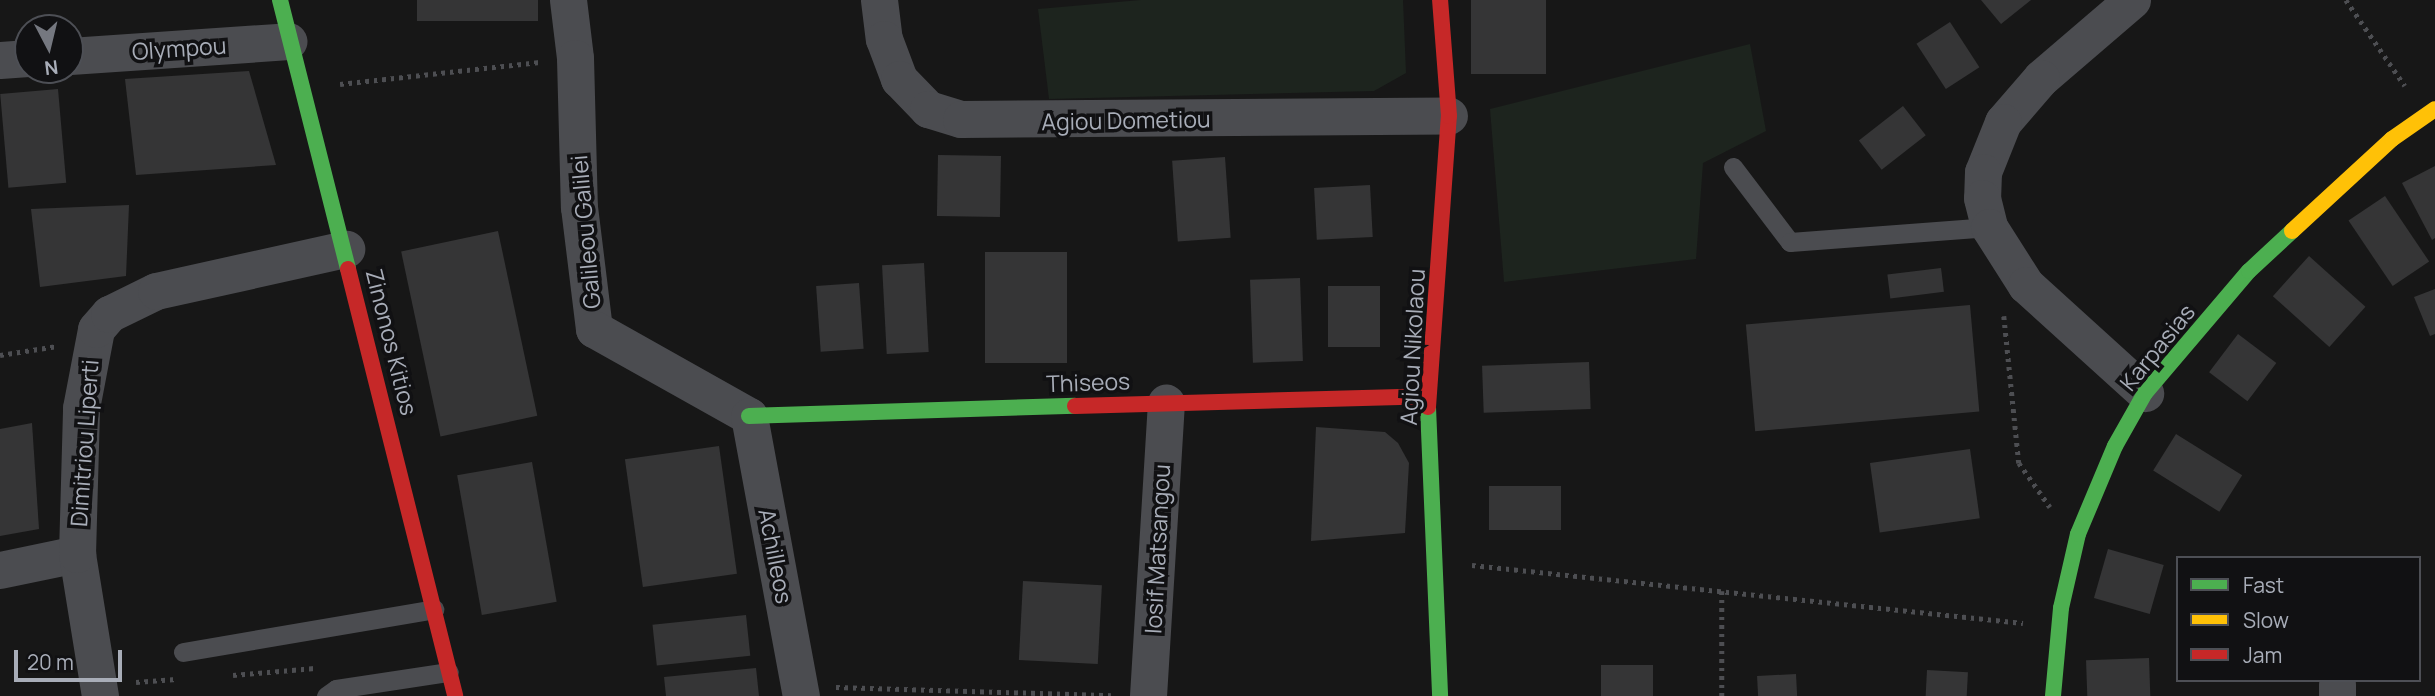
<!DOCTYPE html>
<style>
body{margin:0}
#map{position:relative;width:2435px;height:696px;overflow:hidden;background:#171717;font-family:Manrope,sans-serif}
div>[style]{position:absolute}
.green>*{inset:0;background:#1d241e}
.building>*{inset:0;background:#353536;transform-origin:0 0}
.path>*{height:4.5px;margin-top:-2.25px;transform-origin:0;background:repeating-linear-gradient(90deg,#4d4e52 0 3.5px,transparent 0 8.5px)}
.lane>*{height:19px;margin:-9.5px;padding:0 9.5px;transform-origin:9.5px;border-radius:9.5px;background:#4b4c50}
.street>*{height:37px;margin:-18.5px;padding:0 18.5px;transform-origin:18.5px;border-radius:18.5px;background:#4b4c50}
.fast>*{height:16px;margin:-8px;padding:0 8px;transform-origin:8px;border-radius:8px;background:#4caf50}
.slow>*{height:16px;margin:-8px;padding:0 8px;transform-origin:8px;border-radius:8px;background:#ffc107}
.jam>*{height:16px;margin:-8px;padding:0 8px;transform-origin:8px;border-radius:8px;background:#c62828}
span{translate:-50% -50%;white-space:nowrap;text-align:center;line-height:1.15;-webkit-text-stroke:7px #111113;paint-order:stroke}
.street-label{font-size:23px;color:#a8adb8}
.legend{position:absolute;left:2176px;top:556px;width:245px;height:126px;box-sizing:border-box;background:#111113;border:2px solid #4d4f55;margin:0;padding:9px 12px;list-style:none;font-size:21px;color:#a8adb8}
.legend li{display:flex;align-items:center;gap:14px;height:35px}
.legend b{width:35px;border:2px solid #4d4f55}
.north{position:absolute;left:14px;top:14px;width:70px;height:70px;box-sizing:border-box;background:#111113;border:2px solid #4d4f55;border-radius:50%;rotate:173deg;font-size:19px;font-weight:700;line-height:28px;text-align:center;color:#a8adb8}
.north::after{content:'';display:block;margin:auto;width:24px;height:32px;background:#757880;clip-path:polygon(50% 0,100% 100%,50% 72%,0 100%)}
.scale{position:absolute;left:14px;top:650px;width:108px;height:32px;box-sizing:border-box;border:4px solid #a8adb8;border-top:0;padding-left:9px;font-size:21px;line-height:24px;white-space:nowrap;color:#a8adb8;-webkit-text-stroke:5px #111113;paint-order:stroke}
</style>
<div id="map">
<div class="green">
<div style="clip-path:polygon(1141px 0,1403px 0,1406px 73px,1374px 91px,1049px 99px,1038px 9px)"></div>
<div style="clip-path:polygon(1750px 44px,1766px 131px,1703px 163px,1696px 259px,1504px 282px,1490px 109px)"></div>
</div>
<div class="building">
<div style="left:417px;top:0;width:121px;height:21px"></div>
<div style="left:1471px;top:0;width:75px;height:74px"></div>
<div style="clip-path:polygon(1981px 0,2031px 0,2001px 24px)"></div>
<div style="left:1950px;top:22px;width:54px;height:40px;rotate:57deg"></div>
<div style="clip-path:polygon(249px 71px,276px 165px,136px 175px,125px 79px)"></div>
<div style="left:58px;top:89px;width:94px;height:58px;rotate:85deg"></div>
<div style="left:1903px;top:106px;width:37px;height:56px;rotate:52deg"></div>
<div style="left:938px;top:155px;width:63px;height:61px;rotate:1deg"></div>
<div style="left:1225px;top:157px;width:81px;height:53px;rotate:86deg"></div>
<div style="clip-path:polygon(2435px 166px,2435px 238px,2432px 240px,2402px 183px)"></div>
<div style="left:1370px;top:185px;width:52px;height:56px;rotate:87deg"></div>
<div style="left:2385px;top:196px;width:79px;height:44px;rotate:56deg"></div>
<div style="clip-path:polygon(129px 205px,126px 276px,40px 287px,31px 209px)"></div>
<div style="left:498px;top:231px;width:189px;height:99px;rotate:78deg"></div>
<div style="left:985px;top:252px;width:82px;height:111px"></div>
<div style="left:2309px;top:256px;width:76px;height:54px;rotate:42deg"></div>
<div style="left:924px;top:263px;width:89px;height:42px;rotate:87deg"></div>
<div style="left:1941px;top:268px;width:24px;height:54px;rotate:83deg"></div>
<div style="left:1300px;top:278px;width:83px;height:50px;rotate:88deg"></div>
<div style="left:859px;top:283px;width:66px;height:43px;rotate:86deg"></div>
<div style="left:1328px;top:286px;width:52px;height:61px"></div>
<div style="clip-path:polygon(2435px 289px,2435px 334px,2430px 336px,2414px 297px)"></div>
<div style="left:1970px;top:305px;width:107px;height:225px;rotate:85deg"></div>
<div style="left:2238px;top:334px;width:48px;height:48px;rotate:37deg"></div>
<div style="left:1589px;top:362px;width:47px;height:107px;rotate:88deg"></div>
<div style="clip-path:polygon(32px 423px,39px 529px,0 536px,0 429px)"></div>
<div style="clip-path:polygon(1316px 427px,1385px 432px,1398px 443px,1409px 463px,1405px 533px,1311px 541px)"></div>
<div style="left:2176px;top:434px;width:78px;height:43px;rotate:32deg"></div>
<div style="left:719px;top:446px;width:129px;height:95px;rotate:82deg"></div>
<div style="left:1970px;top:449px;width:70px;height:101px;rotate:82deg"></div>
<div style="left:532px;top:462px;width:142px;height:76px;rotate:80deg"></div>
<div style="left:1489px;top:486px;width:72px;height:44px"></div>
<div style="left:2108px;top:549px;width:58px;height:51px;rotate:16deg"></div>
<div style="left:1023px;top:581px;width:79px;height:79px;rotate:3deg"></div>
<div style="left:746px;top:615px;width:41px;height:94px;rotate:84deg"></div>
<div style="left:2149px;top:658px;width:38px;height:63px;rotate:88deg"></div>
<div style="left:1601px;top:665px;width:52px;height:31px"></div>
<div style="clip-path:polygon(756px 668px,759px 696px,666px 696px,664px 677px)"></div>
<div style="left:1927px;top:670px;width:41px;height:26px;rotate:3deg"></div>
<div style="left:1796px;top:674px;width:22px;height:39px;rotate:87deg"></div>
</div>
<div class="path">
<div style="left:2346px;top:0;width:104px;rotate:55.5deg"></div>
<div style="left:340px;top:84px;width:201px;rotate:-6.3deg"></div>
<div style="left:2004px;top:316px;width:148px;rotate:84.2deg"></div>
<div style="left:2019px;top:463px;width:54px;rotate:54.8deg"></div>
<div style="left:0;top:355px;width:58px;rotate:-9deg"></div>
<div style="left:1472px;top:565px;width:554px;rotate:6.01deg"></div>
<div style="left:1722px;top:591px;width:105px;rotate:90deg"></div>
<div style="left:233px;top:675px;width:82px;rotate:-4.9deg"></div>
<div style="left:136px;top:682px;width:40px;rotate:-4.3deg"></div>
<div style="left:836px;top:687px;width:275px;rotate:1.7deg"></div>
</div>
<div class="lane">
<div style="left:1733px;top:167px;width:94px;rotate:52.8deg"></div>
<div style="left:1790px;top:242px;width:200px;rotate:-4.3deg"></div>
<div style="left:183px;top:652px;width:255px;rotate:-9.7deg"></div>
<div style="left:326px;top:696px;width:12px;rotate:-35deg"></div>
<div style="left:336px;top:689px;width:114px;rotate:-8.6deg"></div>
</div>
<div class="street">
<div style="left:568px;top:0;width:58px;rotate:83.1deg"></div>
<div style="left:575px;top:58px;width:149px;rotate:88.5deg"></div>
<div style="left:579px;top:207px;width:123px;rotate:83deg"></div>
<div style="left:594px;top:329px;width:178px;rotate:29.3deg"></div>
<div style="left:749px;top:416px;width:285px;rotate:79.5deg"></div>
<div style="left:879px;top:0;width:39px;rotate:83deg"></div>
<div style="left:884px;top:39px;width:43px;rotate:69.4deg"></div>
<div style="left:899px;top:79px;width:42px;rotate:46deg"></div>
<div style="left:928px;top:109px;width:34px;rotate:17deg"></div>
<div style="left:961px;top:119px;width:488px;rotate:-0.4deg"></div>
<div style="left:2132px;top:0;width:120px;rotate:139.4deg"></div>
<div style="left:2041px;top:78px;width:58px;rotate:130.8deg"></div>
<div style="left:2003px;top:122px;width:54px;rotate:111.8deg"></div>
<div style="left:1983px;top:172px;width:26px;rotate:92deg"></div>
<div style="left:1982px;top:198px;width:30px;rotate:76deg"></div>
<div style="left:1989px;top:227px;width:69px;rotate:57.5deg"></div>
<div style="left:2026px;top:285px;width:161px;rotate:42.2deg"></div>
<div style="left:70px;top:56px;width:219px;rotate:-3.9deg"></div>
<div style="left:0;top:60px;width:28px;rotate:-4deg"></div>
<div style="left:0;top:570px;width:79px;rotate:-11.7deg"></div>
<div style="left:100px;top:696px;width:144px;rotate:-99.2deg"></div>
<div style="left:77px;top:554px;width:146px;rotate:-88.4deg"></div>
<div style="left:81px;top:408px;width:80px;rotate:-79.2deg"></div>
<div style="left:96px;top:329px;width:20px;rotate:-49deg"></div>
<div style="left:109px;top:314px;width:52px;rotate:-26.1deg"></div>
<div style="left:156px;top:291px;width:195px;rotate:-12.5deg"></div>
<div style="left:1148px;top:696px;width:294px;rotate:-86.5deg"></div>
<div style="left:2337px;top:696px;width:12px;rotate:-90deg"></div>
</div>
<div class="fast">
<div style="left:280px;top:0;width:277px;rotate:75.8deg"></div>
<div style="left:1428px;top:407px;width:289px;rotate:87.6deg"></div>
<div style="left:749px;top:416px;width:326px;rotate:-1.8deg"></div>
<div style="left:2053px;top:696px;width:88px;rotate:-84.8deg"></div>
<div style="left:2061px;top:608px;width:76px;rotate:-77.1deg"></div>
<div style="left:2078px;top:534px;width:95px;rotate:-67.2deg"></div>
<div style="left:2115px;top:446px;width:61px;rotate:-60.5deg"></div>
<div style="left:2145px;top:393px;width:160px;rotate:-49.6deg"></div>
<div style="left:2249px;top:271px;width:59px;rotate:-42.9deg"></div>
</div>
<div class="slow">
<div style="left:2292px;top:231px;width:136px;rotate:-42.6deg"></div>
<div style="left:2392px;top:139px;width:52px;rotate:-34.9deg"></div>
</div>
<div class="jam">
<div style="left:348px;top:269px;width:440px;rotate:75.9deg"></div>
<div style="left:1075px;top:406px;width:353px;rotate:-1.6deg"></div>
<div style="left:1428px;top:407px;width:292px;rotate:-85.9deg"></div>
<div style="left:1449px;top:116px;width:116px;rotate:-94.4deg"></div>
</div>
<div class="street-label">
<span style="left:179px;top:48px;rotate:-4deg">Olympou</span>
<span style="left:1126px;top:120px;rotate:-1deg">Agiou Dometiou</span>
<span style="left:585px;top:232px;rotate:-95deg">Galileou Galilei</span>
<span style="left:392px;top:342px;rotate:76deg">Zinonos Kitios</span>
<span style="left:1412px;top:347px;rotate:-87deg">Agiou Nikolaou</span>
<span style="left:2157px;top:347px;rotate:-51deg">Karpasias</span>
<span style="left:1088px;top:382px;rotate:-2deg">Thiseos</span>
<span style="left:84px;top:443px;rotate:-86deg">Dimitriou Liperti</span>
<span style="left:1157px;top:549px;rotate:-87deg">Iosif Matsangou</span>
<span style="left:776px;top:556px;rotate:79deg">Achilleos</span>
</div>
<ul class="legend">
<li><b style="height:9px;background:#4caf50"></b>Fast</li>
<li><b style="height:9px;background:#ffc107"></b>Slow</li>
<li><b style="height:9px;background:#c62828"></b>Jam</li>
</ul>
<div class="north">N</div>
<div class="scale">20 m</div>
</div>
